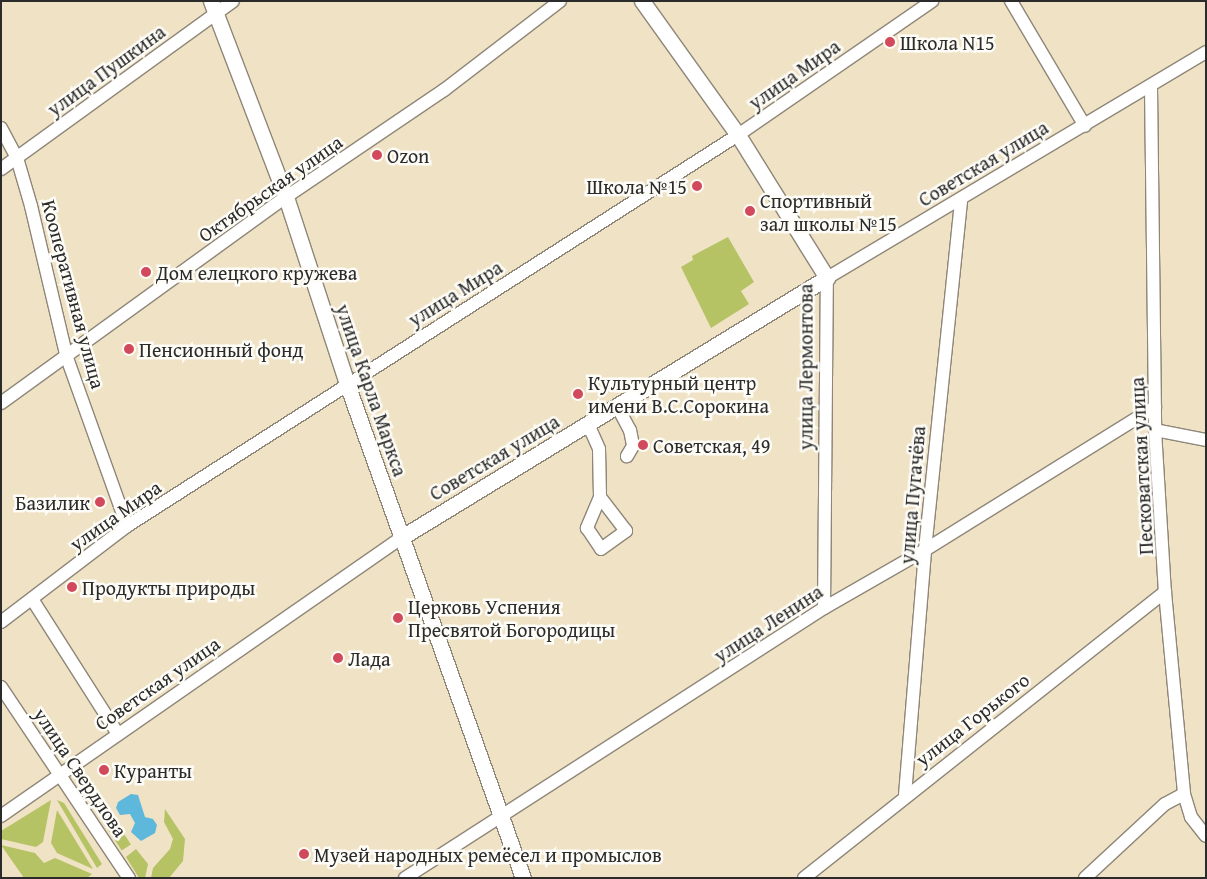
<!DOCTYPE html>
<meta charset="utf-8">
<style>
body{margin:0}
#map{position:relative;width:1207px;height:879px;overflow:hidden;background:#f0e2c5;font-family:"Gentium Book Plus",serif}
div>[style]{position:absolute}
.green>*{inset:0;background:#b5c365;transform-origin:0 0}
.water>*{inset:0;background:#5db8db}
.roads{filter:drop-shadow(1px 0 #8e8678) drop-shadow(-1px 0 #8e8678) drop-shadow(0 1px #8e8678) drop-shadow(0 -1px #8e8678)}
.minor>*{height:12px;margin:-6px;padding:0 6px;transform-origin:6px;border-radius:6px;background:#fff}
.major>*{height:15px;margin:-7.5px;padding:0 7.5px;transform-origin:7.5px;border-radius:7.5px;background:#fff}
.dots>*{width:14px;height:14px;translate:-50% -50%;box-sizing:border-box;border:2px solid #fdfcf7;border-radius:50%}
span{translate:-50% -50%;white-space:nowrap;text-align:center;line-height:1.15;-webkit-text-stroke:5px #fdfcf7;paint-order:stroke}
.poi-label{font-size:20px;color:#2b2b2b}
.left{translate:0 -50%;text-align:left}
.right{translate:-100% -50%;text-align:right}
.street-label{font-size:20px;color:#2b2b2b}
.frame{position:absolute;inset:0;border:2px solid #2b2b2b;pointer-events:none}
</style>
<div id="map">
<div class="green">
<div style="clip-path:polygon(728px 237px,754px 282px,741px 291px,749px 304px,711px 328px,681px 267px,693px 260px,692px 256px)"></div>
<div style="left:89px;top:780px;width:77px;height:11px;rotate:57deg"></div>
<div style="clip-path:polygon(51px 800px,43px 842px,36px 847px,1px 839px,1px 831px)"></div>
<div style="clip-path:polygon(57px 800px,64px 803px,102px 864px,97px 868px)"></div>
<div style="clip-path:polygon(165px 809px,185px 839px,183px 861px,169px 878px,151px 878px,153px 868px,170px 849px,173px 839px,164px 822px)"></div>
<div style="clip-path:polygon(57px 810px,93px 869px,57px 853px,51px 843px)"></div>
<div style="clip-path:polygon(1px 845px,35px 853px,44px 863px,55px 858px,92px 874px,87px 878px,24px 878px)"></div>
<div style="clip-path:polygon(136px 849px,148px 864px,145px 878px,139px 878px,126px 857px)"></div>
</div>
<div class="water">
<div style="clip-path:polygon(131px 794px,138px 795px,145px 817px,153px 819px,157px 825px,155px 833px,141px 841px,131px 832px,135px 823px,130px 814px,120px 815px,116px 808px,118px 802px)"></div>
</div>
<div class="roads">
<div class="minor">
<div style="left:1011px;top:1px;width:145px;rotate:59.4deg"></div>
<div style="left:1151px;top:87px;width:343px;rotate:89.3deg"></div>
<div style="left:1155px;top:430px;width:162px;rotate:86.5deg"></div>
<div style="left:1165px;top:592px;width:203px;rotate:84.6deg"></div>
<div style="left:1184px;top:794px;width:24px;rotate:73deg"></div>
<div style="left:1191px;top:817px;width:24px;rotate:52deg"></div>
<div style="left:1px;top:128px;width:34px;rotate:62deg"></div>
<div style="left:17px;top:158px;width:50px;rotate:73.7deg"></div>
<div style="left:31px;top:206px;width:156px;rotate:76.7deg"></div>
<div style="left:67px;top:358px;width:178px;rotate:70.3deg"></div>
<div style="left:1px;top:169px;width:286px;rotate:-35.9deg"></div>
<div style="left:1px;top:403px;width:352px;rotate:-35.9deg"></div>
<div style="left:286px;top:197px;width:191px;rotate:-34.1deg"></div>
<div style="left:444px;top:90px;width:146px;rotate:-37.5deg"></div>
<div style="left:617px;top:406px;width:27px;rotate:62deg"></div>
<div style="left:630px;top:430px;width:16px;rotate:79deg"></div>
<div style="left:633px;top:446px;width:12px;rotate:121deg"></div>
<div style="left:588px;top:424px;width:27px;rotate:66deg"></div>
<div style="left:599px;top:449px;width:48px;rotate:88.8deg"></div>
<div style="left:600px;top:497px;width:34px;rotate:113deg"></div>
<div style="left:587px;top:528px;width:25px;rotate:56deg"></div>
<div style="left:601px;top:549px;width:31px;rotate:-36deg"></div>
<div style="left:626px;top:531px;width:43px;rotate:-127.4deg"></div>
<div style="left:1155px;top:430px;width:52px;rotate:11.1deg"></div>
<div style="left:32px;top:599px;width:160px;rotate:57.5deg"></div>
<div style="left:824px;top:608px;width:330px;rotate:-89.5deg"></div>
<div style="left:827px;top:278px;width:441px;rotate:-30.8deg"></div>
<div style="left:1px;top:622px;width:158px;rotate:-37.3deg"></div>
<div style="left:127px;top:526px;width:725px;rotate:-32.62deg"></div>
<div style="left:738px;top:135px;width:236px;rotate:-34.6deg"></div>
<div style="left:1px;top:687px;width:230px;rotate:56.2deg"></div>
<div style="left:905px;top:795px;width:246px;rotate:-85.3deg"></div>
<div style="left:925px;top:550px;width:353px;rotate:-84.1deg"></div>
<div style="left:1px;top:816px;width:489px;rotate:-34.8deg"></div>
<div style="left:405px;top:878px;width:498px;rotate:-32.8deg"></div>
<div style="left:824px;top:608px;width:116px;rotate:-29.9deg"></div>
<div style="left:925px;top:550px;width:271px;rotate:-31.9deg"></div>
<div style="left:804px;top:878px;width:461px;rotate:-38.4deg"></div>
<div style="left:1085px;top:878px;width:109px;rotate:-42.8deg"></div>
<div style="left:1165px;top:804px;width:21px;rotate:-28deg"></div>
</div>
<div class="major">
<div style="left:211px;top:1px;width:210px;rotate:69.1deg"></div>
<div style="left:286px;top:197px;width:197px;rotate:71.9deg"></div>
<div style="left:347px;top:384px;width:524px;rotate:70.39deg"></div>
<div style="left:402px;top:537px;width:498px;rotate:-31.4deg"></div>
<div style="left:827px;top:278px;width:168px;rotate:-121.9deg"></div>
<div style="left:738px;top:135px;width:165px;rotate:-125.6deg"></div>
</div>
</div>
<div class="dots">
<div style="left:890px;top:42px;background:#d1495b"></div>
<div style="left:377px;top:155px;background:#d1495b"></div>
<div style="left:697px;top:186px;background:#d1495b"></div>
<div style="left:750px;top:211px;background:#d1495b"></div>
<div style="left:146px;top:272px;background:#d1495b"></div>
<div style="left:129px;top:349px;background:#d1495b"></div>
<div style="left:578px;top:394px;background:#d1495b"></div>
<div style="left:643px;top:445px;background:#d1495b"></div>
<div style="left:100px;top:502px;background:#d1495b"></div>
<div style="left:72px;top:587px;background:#d1495b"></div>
<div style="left:398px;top:618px;background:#d1495b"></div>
<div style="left:338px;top:658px;background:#d1495b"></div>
<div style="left:104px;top:770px;background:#d1495b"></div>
<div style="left:304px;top:854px;background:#d1495b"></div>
</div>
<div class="poi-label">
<span class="left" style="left:900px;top:42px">Школа N15</span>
<span class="left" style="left:387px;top:155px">Ozon</span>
<span class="right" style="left:687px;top:186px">Школа №15</span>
<span class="left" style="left:760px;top:212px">Спортивный<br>зал школы №15</span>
<span class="left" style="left:156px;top:272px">Дом елецкого кружева</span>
<span class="left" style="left:139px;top:349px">Пенсионный фонд</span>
<span class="left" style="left:588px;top:394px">Культурный центр<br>имени В.С.Сорокина</span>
<span class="left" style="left:653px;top:445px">Советская, 49</span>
<span class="right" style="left:90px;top:502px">Базилик</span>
<span class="left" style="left:82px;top:587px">Продукты природы</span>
<span class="left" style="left:408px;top:618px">Церковь Успения<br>Пресвятой Богородицы</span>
<span class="left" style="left:348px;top:658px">Лада</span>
<span class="left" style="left:114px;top:770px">Куранты</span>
<span class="left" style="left:314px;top:854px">Музей народных ремёсел и промыслов</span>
</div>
<div class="street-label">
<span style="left:106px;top:70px;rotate:-36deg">улица Пушкина</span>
<span style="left:794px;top:74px;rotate:-35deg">улица Мира</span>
<span style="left:983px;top:163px;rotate:-31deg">Советская улица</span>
<span style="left:270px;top:188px;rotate:-35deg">Октябрьская улица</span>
<span style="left:455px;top:293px;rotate:-32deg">улица Мира</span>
<span style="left:74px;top:294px;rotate:75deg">Кооперативная улица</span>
<span style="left:805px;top:367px;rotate:-90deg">улица Лермонтова</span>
<span style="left:372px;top:390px;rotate:71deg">улица Карла Маркса</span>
<span style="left:494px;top:457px;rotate:-31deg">Советская улица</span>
<span style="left:1141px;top:466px;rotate:-93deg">Песковатская улица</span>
<span style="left:912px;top:495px;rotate:-85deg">улица Пугачёва</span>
<span style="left:115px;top:515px;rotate:-35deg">улица Мира</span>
<span style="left:768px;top:623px;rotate:-33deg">улица Ленина</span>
<span style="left:157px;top:683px;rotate:-35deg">Советская улица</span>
<span style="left:972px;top:719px;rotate:-38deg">улица Горького</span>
<span style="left:81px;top:772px;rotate:56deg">улица Свердлова</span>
</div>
<div class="frame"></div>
</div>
